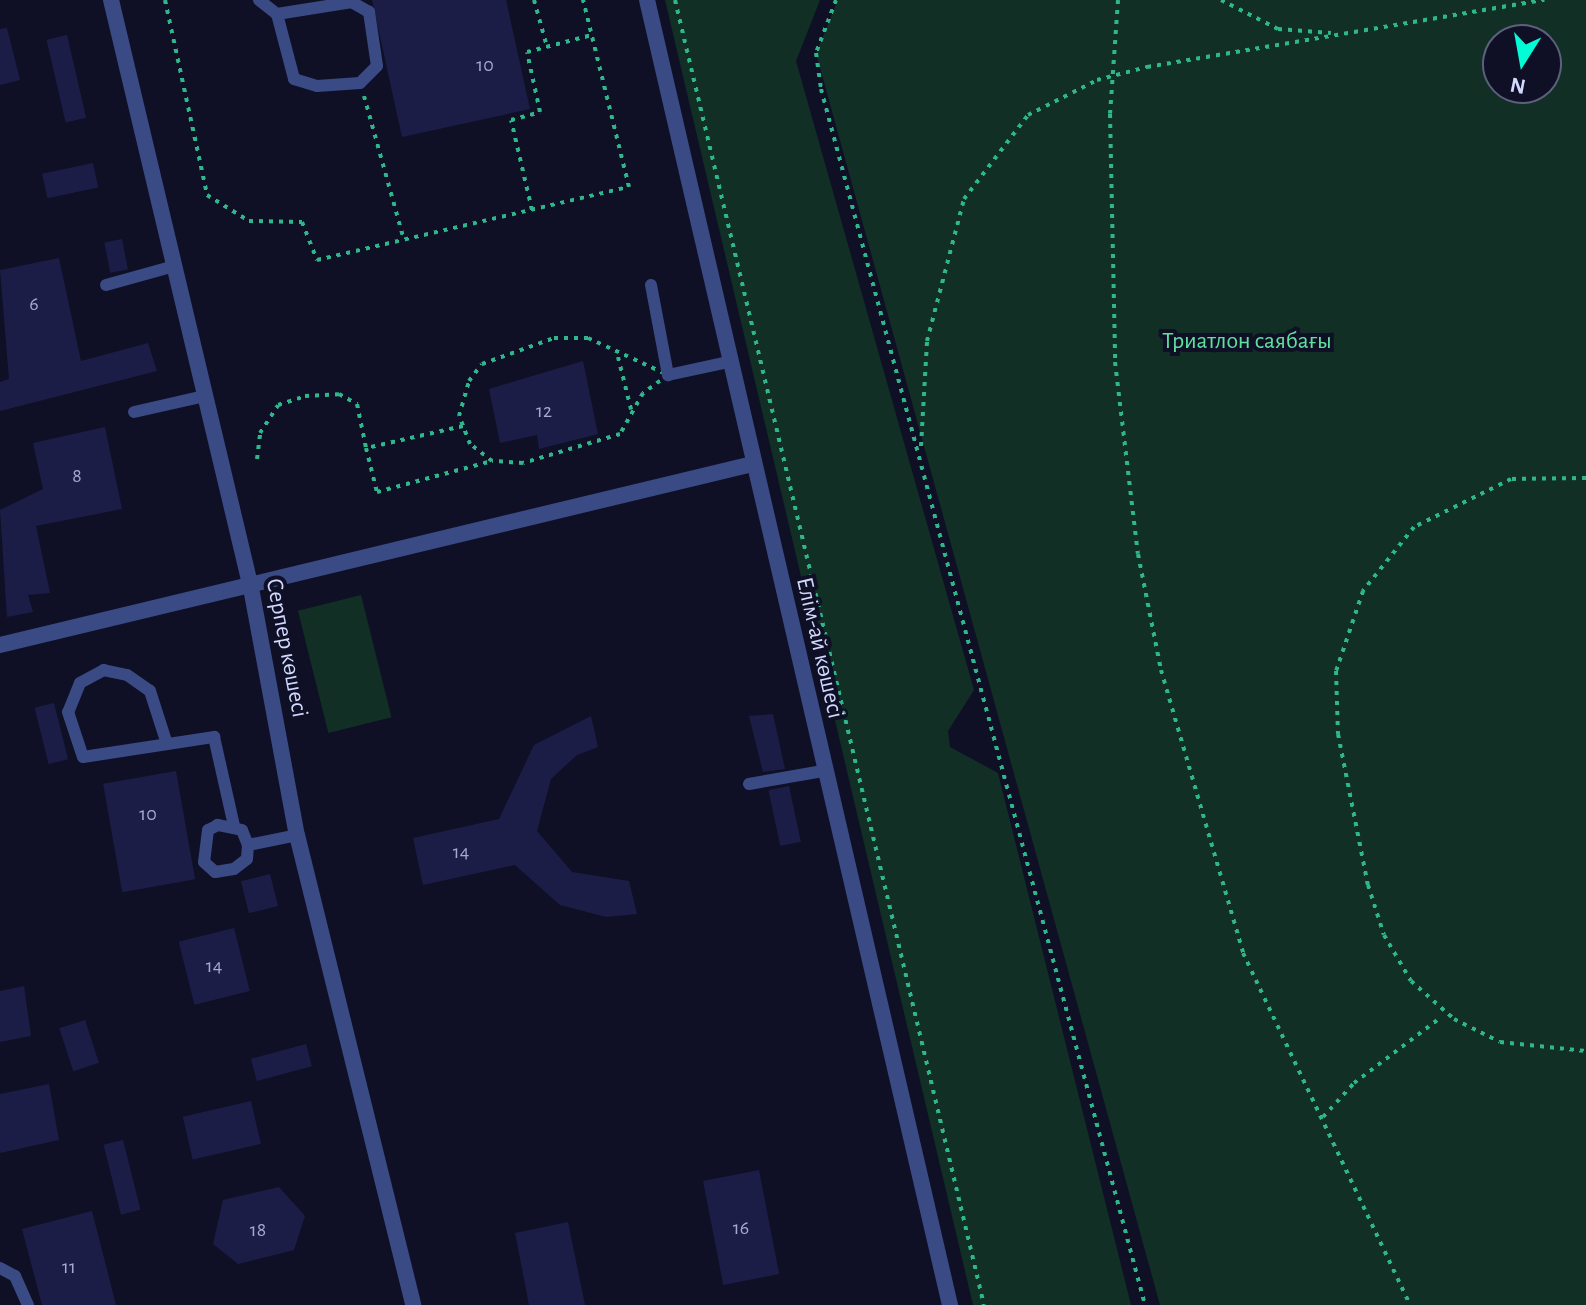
<!DOCTYPE html>
<html>
<head>
<meta charset="utf-8">
<style>
  body { margin:0 }
  #map { position:relative; width:1586px; height:1305px; overflow:hidden; background:#0f1025; font-family:"Alegreya Sans",sans-serif }
  div>[style] { position:absolute }
  .green>* { inset:0; background:#122f26; transform-origin:0 0 }
  .building>* { inset:0; background:#1b1d46; transform-origin:0 0 }
  .path>* { height:4px; margin-top:-2px; transform-origin:0; background:repeating-linear-gradient(90deg,#2fb78c 0 4px,transparent 0 10px) }
  .lane>* { height:12px; margin:-6px; padding:0 6px; transform-origin:6px; border-radius:6px; background:#3a4a84 }
  .street>* { height:16px; margin:-8px; padding:0 8px; transform-origin:8px; border-radius:8px; background:#3a4a84 }
  .path-bridge>* { height:4px; margin-top:-2px; transform-origin:0; background:repeating-linear-gradient(90deg,#2fb78c 0 4px,transparent 0 10px) }
  span { translate:-50% -50%; white-space:nowrap; text-align:center; line-height:1.15; -webkit-text-stroke:8px #0f1025; paint-order:stroke }
  .number-label { font-size:20px; color:#a4aad1 }
  .number-label span { -webkit-text-stroke-width:0 }
  .park-label { font-size:24px; color:#5ee09e }
  .street-label { font-size:24px; color:#d2d9ff }
  .north { position:absolute; left:1482px; top:24px; width:80px; height:80px; box-sizing:border-box; background:#0f1025; border:2px solid #5d607c; border-radius:50%; rotate:191deg; font-size:22px; font-weight:700; line-height:32px; text-align:center; color:#d2d9ff }
  .north::after { content:''; display:block; margin:auto; width:28px; height:36px; background:#00fdd6; clip-path:polygon(50% 0,100% 100%,50% 72%,0 100%) }
</style>
</head>
<body>
<div id="map">
  <div class="green">
    <div style="clip-path:polygon(665px 0,820px 0,796px 61px,974px 690px,948px 731px,950px 747px,998px 773px,1131px 1305px,973px 1305px)"></div>
    <div style="clip-path:polygon(evenodd,838px 0,1586px 0,1586px 1305px,1160px 1305px,816px 53px,838px 0,1498px 40px,1546px 40px,1546px 88px,1498px 88px,1498px 40px)"></div>
    <div style="left:361px;top:595px;width:126px;height:65px;rotate:76deg"></div>
  </div>
  <div class="building">
    <div style="clip-path:polygon(372px 0,506px 0,530px 109px,402px 137px)"></div>
    <div style="clip-path:polygon(7px 28px,20px 80px,0 85px,0 29px)"></div>
    <div style="left:67px;top:35px;width:85px;height:21px;rotate:77deg"></div>
    <div style="left:93px;top:163px;width:25px;height:52px;rotate:78deg"></div>
    <div style="left:122px;top:239px;width:31px;height:18px;rotate:79deg"></div>
    <div style="clip-path:polygon(59px 258px,81px 361px,148px 343px,157px 371px,0 411px,0 382px,9px 379px,0 270px)"></div>
    <div style="clip-path:polygon(583px 361px,598px 434px,539px 449px,537px 435px,500px 443px,489px 389px)"></div>
    <div style="clip-path:polygon(105px 427px,122px 509px,36px 526px,50px 593px,28px 595px,33px 612px,7px 617px,0 510px,43px 489px,33px 443px)"></div>
    <div style="left:54px;top:703px;width:58px;height:20px;rotate:76deg"></div>
    <div style="clip-path:polygon(773px 714px,785px 769px,763px 772px,749px 716px)"></div>
    <div style="clip-path:polygon(591px 716px,598px 747px,577px 755px,551px 779px,537px 831px,572px 872px,629px 881px,637px 914px,606px 917px,560px 905px,515px 865px,423px 885px,413px 838px,499px 819px,534px 745px)"></div>
    <div style="left:176px;top:771px;width:110px;height:74px;rotate:80deg"></div>
    <div style="left:789px;top:786px;width:57px;height:21px;rotate:78deg"></div>
    <div style="left:270px;top:874px;width:33px;height:30px;rotate:76deg"></div>
    <div style="left:234px;top:928px;width:65px;height:57px;rotate:76deg"></div>
    <div style="clip-path:polygon(24px 986px,31px 1036px,0 1042px,0 991px)"></div>
    <div style="left:85px;top:1020px;width:45px;height:27px;rotate:72deg"></div>
    <div style="left:306px;top:1044px;width:23px;height:57px;rotate:75deg"></div>
    <div style="clip-path:polygon(49px 1084px,59px 1140px,0 1153px,0 1094px)"></div>
    <div style="left:251px;top:1101px;width:44px;height:70px;rotate:77deg"></div>
    <div style="left:123px;top:1140px;width:72px;height:20px;rotate:76deg"></div>
    <div style="left:759px;top:1170px;width:106px;height:57px;rotate:79deg"></div>
    <div style="clip-path:polygon(279px 1187px,305px 1216px,294px 1250px,238px 1264px,213px 1244px,223px 1200px)"></div>
    <div style="clip-path:polygon(92px 1211px,116px 1305px,42px 1305px,22px 1229px)"></div>
    <div style="clip-path:polygon(568px 1222px,585px 1305px,529px 1305px,515px 1233px)"></div>
  </div>
  <div class="path">
    <div style="left:165px;top:0;width:199px;rotate:77.8deg"></div>
    <div style="left:207px;top:195px;width:49px;rotate:31.8deg"></div>
    <div style="left:249px;top:221px;width:53px;rotate:1.1deg"></div>
    <div style="left:302px;top:222px;width:41px;rotate:68.5deg"></div>
    <div style="left:317px;top:260px;width:320px;rotate:-13.2deg"></div>
    <div style="left:629px;top:187px;width:193px;rotate:-103.8deg"></div>
    <div style="left:534px;top:0;width:49px;rotate:74.5deg"></div>
    <div style="left:675px;top:0;width:1341px;rotate:76.68deg"></div>
    <div style="left:836px;top:0;width:57px;rotate:110.7deg"></div>
    <div style="left:816px;top:53px;width:36px;rotate:82deg"></div>
    <div style="left:821px;top:89px;width:1258px;rotate:75.08deg"></div>
    <div style="left:1118px;top:0;width:114px;rotate:94deg"></div>
    <div style="left:1110px;top:114px;width:248px;rotate:88.8deg"></div>
    <div style="left:1115px;top:362px;width:193px;rotate:83.2deg"></div>
    <div style="left:1138px;top:554px;width:118px;rotate:78.8deg"></div>
    <div style="left:1161px;top:670px;width:295px;rotate:73.8deg"></div>
    <div style="left:1243px;top:953px;width:390px;rotate:64.6deg"></div>
    <div style="left:1221px;top:0;width:64px;rotate:27deg"></div>
    <div style="left:1278px;top:29px;width:53px;rotate:4.3deg"></div>
    <div style="left:1147px;top:67px;width:403px;rotate:-9.6deg"></div>
    <div style="left:364px;top:96px;width:149px;rotate:74.5deg"></div>
    <div style="left:532px;top:210px;width:92px;rotate:-103.1deg"></div>
    <div style="left:511px;top:120px;width:30px;rotate:-15deg"></div>
    <div style="left:540px;top:112px;width:61px;rotate:-102.2deg"></div>
    <div style="left:527px;top:52px;width:67px;rotate:-14.7deg"></div>
    <div style="left:554px;top:338px;width:34px"></div>
    <div style="left:588px;top:338px;width:88px;rotate:24.8deg"></div>
    <div style="left:668px;top:375px;width:31px;rotate:144deg"></div>
    <div style="left:643px;top:393px;width:47px;rotate:119.3deg"></div>
    <div style="left:620px;top:434px;width:101px;rotate:163.4deg"></div>
    <div style="left:523px;top:463px;width:31px;rotate:-176deg"></div>
    <div style="left:492px;top:461px;width:28px;rotate:-142deg"></div>
    <div style="left:470px;top:444px;width:30px;rotate:-111deg"></div>
    <div style="left:459px;top:416px;width:36px;rotate:-74deg"></div>
    <div style="left:469px;top:381px;width:21px;rotate:-53deg"></div>
    <div style="left:482px;top:364px;width:77px;rotate:-19.9deg"></div>
    <div style="left:618px;top:357px;width:54px;rotate:76deg"></div>
    <div style="left:463px;top:426px;width:99px;rotate:167.2deg"></div>
    <div style="left:366px;top:448px;width:45px;rotate:76deg"></div>
    <div style="left:377px;top:492px;width:119px;rotate:-15.1deg"></div>
    <div style="left:921px;top:446px;width:105px;rotate:-86.7deg"></div>
    <div style="left:927px;top:341px;width:147px;rotate:-75.4deg"></div>
    <div style="left:964px;top:199px;width:106px;rotate:-52.7deg"></div>
    <div style="left:1028px;top:115px;width:77px;rotate:-26.9deg"></div>
    <div style="left:257px;top:459px;width:26px;rotate:-83deg"></div>
    <div style="left:260px;top:433px;width:33px;rotate:-57deg"></div>
    <div style="left:278px;top:405px;width:28px;rotate:-18deg"></div>
    <div style="left:305px;top:396px;width:34px;rotate:-3deg"></div>
    <div style="left:339px;top:394px;width:21px;rotate:29deg"></div>
    <div style="left:357px;top:404px;width:45px;rotate:78.4deg"></div>
    <div style="left:1586px;top:478px;width:75px;rotate:179.2deg"></div>
    <div style="left:1511px;top:479px;width:108px;rotate:153.7deg"></div>
    <div style="left:1414px;top:527px;width:82px;rotate:128.6deg"></div>
    <div style="left:1363px;top:591px;width:84px;rotate:108.6deg"></div>
    <div style="left:1336px;top:671px;width:63px;rotate:88.2deg"></div>
    <div style="left:1338px;top:734px;width:154px;rotate:78.8deg"></div>
    <div style="left:1368px;top:885px;width:52px;rotate:72.3deg"></div>
    <div style="left:1384px;top:935px;width:53px;rotate:59.6deg"></div>
    <div style="left:1411px;top:981px;width:57px;rotate:41.5deg"></div>
    <div style="left:1454px;top:1019px;width:51px;rotate:26.6deg"></div>
    <div style="left:1500px;top:1042px;width:86px;rotate:6deg"></div>
    <div style="left:1323px;top:1117px;width:46px;rotate:-47.6deg"></div>
    <div style="left:1354px;top:1083px;width:108px;rotate:-37.1deg"></div>
  </div>
  <div class="lane">
    <div style="left:259px;top:0;width:23px;rotate:38deg"></div>
    <div style="left:277px;top:14px;width:67px;rotate:75.3deg"></div>
    <div style="left:294px;top:79px;width:24px;rotate:17deg"></div>
    <div style="left:317px;top:86px;width:43px;rotate:-4deg"></div>
    <div style="left:360px;top:83px;width:24px;rotate:-45deg"></div>
    <div style="left:377px;top:66px;width:55px;rotate:-98.4deg"></div>
    <div style="left:369px;top:12px;width:20px;rotate:-150deg"></div>
    <div style="left:352px;top:2px;width:76px;rotate:170.9deg"></div>
    <div style="left:106px;top:285px;width:71px;rotate:-15.6deg"></div>
    <div style="left:651px;top:285px;width:92px;rotate:79.3deg"></div>
    <div style="left:668px;top:375px;width:61px;rotate:-12.2deg"></div>
    <div style="left:134px;top:412px;width:73px;rotate:-12.7deg"></div>
    <div style="left:167px;top:744px;width:56px;rotate:-107.8deg"></div>
    <div style="left:150px;top:691px;width:28px;rotate:-145deg"></div>
    <div style="left:127px;top:675px;width:24px;rotate:-168deg"></div>
    <div style="left:104px;top:670px;width:27px;rotate:152deg"></div>
    <div style="left:80px;top:683px;width:31px;rotate:112deg"></div>
    <div style="left:68px;top:712px;width:47px;rotate:71.6deg"></div>
    <div style="left:83px;top:757px;width:133px;rotate:-8.7deg"></div>
    <div style="left:214px;top:737px;width:91px;rotate:77.3deg"></div>
    <div style="left:749px;top:784px;width:75px;rotate:-10deg"></div>
    <div style="left:248px;top:845px;width:16px;rotate:-112deg"></div>
    <div style="left:242px;top:830px;width:25px;rotate:-168deg"></div>
    <div style="left:218px;top:825px;width:11px;rotate:153deg"></div>
    <div style="left:208px;top:830px;width:32px;rotate:97deg"></div>
    <div style="left:204px;top:862px;width:15px;rotate:42deg"></div>
    <div style="left:215px;top:872px;width:19px;rotate:-9deg"></div>
    <div style="left:234px;top:869px;width:16px;rotate:-38deg"></div>
    <div style="left:247px;top:859px;width:14px;rotate:-86deg"></div>
    <div style="left:248px;top:845px;width:50px;rotate:-11.5deg"></div>
    <div style="left:0;top:1268px;width:17px;rotate:28deg"></div>
    <div style="left:15px;top:1276px;width:32px;rotate:66deg"></div>
  </div>
  <div class="street">
    <div style="left:111px;top:0;width:604px;rotate:76.61deg"></div>
    <div style="left:251px;top:588px;width:251px;rotate:79.5deg"></div>
    <div style="left:297px;top:835px;width:484px;rotate:76.1deg"></div>
    <div style="left:647px;top:0;width:1340px;rotate:76.93deg"></div>
    <div style="left:0;top:645px;width:773px;rotate:-13.53deg"></div>
  </div>
  <div class="path-bridge">
    <div style="left:1097px;top:80px;width:52px;rotate:-14.6deg"></div>
  </div>
  <div class="number-label">
    <span style="left:485px;top:65px">10</span>
    <span style="left:34px;top:304px">6</span>
    <span style="left:544px;top:411px">12</span>
    <span style="left:77px;top:476px">8</span>
    <span style="left:148px;top:814px">10</span>
    <span style="left:461px;top:852px">14</span>
    <span style="left:214px;top:966px">14</span>
    <span style="left:741px;top:1228px">16</span>
    <span style="left:258px;top:1230px">18</span>
    <span style="left:69px;top:1267px">11</span>
  </div>
  <div class="park-label">
    <span style="left:1247px;top:342px">Триатлон саябағы</span>
  </div>
  <div class="street-label">
    <span style="left:286px;top:648px;rotate:79deg">Серпер көшесі</span>
    <span style="left:819px;top:648px;rotate:77deg">Елім-ай көшесі</span>
  </div>
  <div class="north">N</div>
</div>
</body>
</html>
